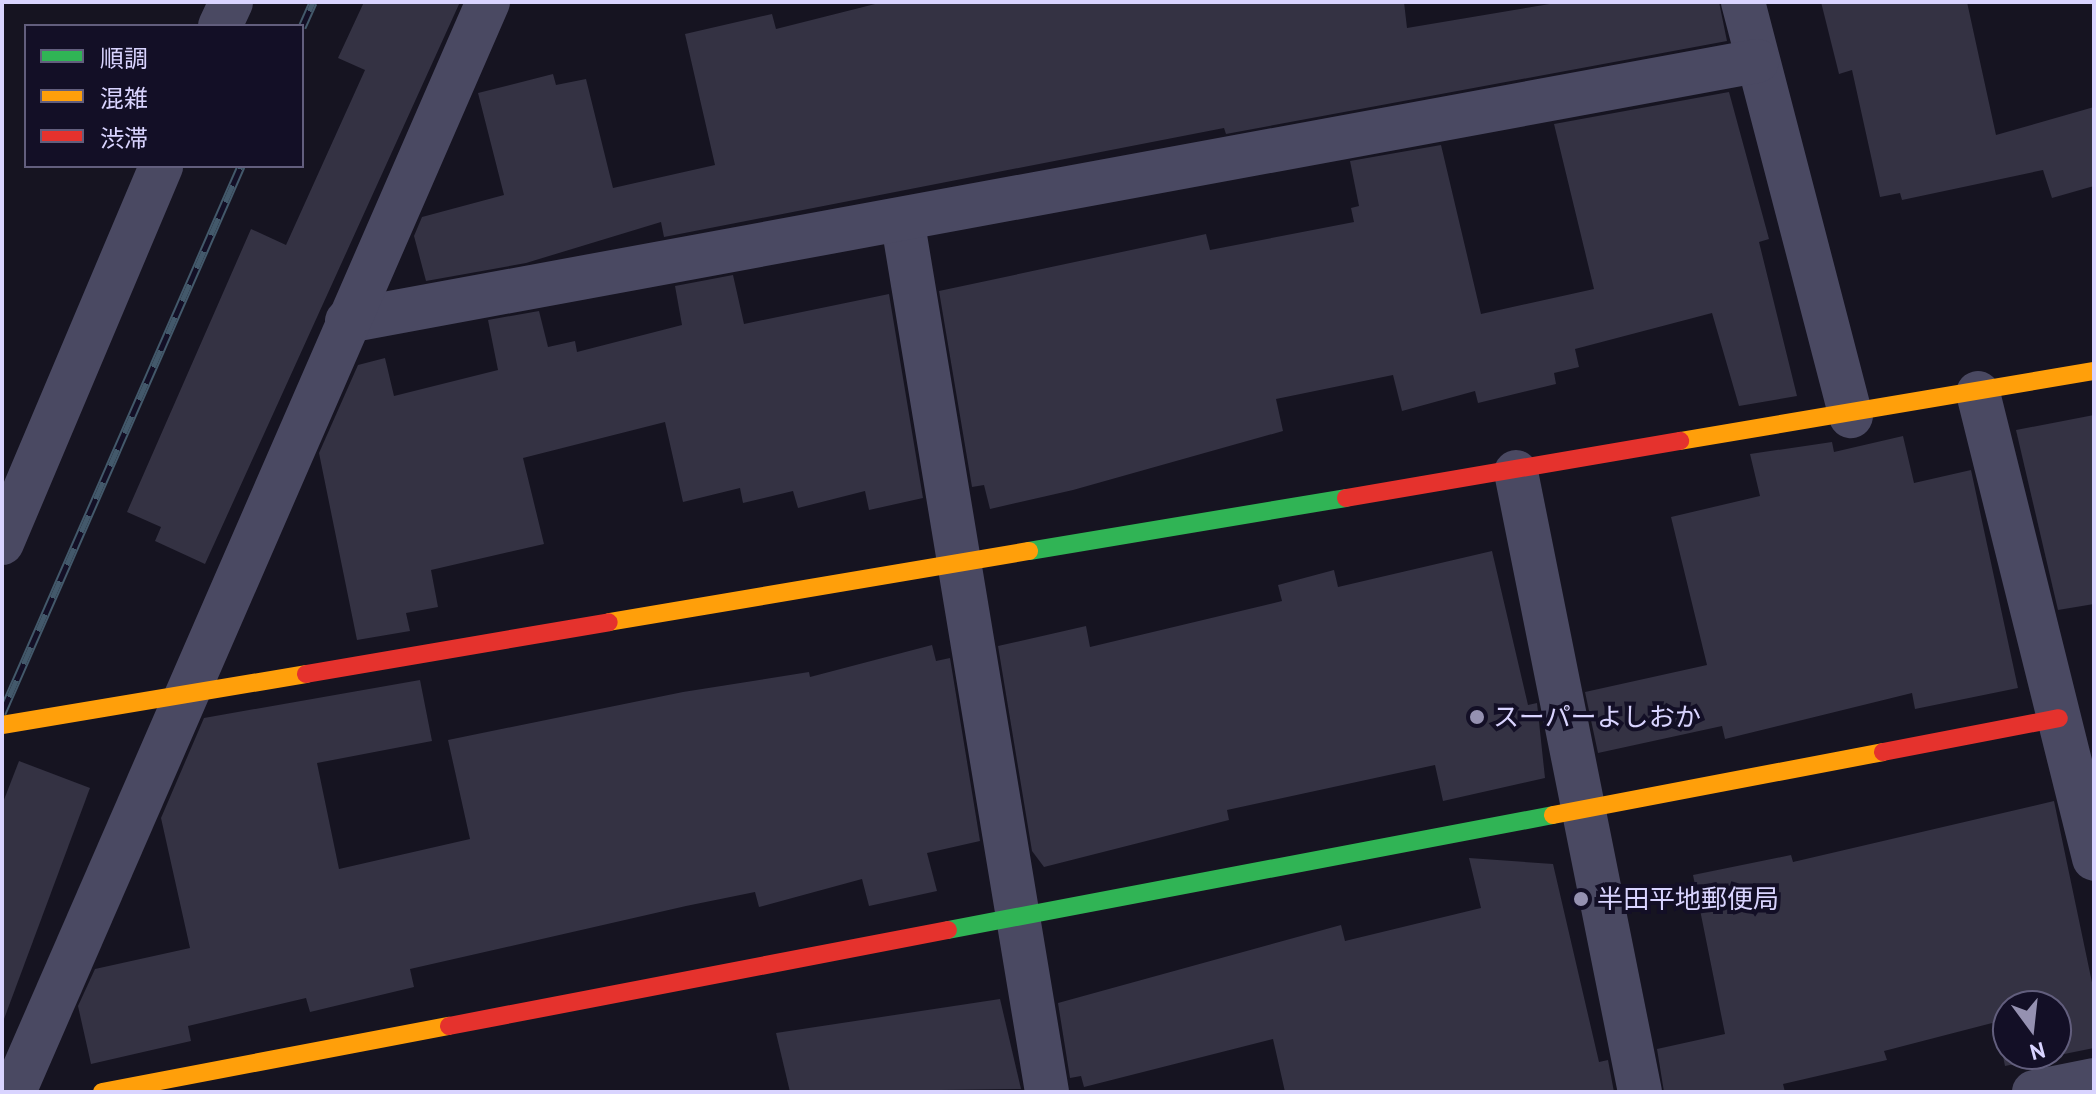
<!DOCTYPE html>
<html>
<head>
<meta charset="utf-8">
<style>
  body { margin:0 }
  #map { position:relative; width:2096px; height:1094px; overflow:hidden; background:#161421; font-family:"PT Sans","Noto Sans JP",sans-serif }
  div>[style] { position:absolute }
  .building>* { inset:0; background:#343243 }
  .street>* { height:44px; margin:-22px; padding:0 22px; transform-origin:22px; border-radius:22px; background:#4a4962 }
  .fast>* { height:18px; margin:-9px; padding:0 9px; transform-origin:9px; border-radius:9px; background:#30b455 }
  .slow>* { height:18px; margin:-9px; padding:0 9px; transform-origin:9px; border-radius:9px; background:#ff9f0a }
  .jam>* { height:18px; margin:-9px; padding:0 9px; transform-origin:9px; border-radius:9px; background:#e5322d }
  .rail>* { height:9px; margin-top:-4.5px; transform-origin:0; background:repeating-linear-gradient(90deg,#130f26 0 18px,#43596b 0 36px); box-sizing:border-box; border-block:2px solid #43596b }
  .dots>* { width:22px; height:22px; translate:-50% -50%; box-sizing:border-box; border:4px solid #130f26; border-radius:50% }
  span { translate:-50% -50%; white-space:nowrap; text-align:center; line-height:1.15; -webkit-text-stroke:8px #130f26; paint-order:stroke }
  .poi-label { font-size:26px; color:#d9d4ff }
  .left { translate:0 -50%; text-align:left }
  .frame { position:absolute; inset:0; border:4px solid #d9d4ff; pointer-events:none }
  .legend { position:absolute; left:24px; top:24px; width:280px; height:144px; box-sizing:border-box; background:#130f26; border:2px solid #625e7d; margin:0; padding:10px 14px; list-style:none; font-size:24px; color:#d9d4ff }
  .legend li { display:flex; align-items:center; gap:16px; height:40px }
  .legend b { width:40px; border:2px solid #625e7d }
  .north { position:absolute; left:1992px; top:990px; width:80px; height:80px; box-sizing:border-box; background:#130f26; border:2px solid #625e7d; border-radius:50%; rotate:165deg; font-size:22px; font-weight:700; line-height:32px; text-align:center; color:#d9d4ff }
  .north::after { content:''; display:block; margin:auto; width:28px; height:36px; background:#9591b1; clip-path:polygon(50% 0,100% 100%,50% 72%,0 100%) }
</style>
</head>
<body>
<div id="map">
  <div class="building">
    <div style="clip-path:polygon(364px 2px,460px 2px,205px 564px,155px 541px,161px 527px,127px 512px,251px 229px,286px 245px,365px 70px,338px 58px)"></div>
    <div style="clip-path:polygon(883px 2px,1404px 2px,1407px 28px,1562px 2px,1719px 2px,1727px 41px,1226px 134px,1224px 128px,664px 237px,661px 222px,526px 263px,426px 281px,414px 236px,422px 217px,504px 195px,478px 93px,553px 74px,556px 85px,586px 79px,613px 188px,715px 165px,685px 34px,772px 14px,776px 29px)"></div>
    <div style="clip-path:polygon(1821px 2px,1967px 2px,1996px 135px,2094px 107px,2094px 186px,2052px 198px,2043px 170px,1902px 200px,1900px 193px,1880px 197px,1852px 70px,1839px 74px)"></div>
    <div style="clip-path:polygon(1729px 92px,1769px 239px,1759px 242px,1797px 396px,1739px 406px,1712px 313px,1575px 349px,1579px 367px,1554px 373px,1556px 384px,1478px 403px,1475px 391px,1402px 411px,1393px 375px,1276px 399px,1283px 431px,1073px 490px,990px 509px,984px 485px,972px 487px,939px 291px,1206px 234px,1210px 250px,1354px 222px,1351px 208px,1359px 206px,1350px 161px,1441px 145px,1481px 314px,1594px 289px,1554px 124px)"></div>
    <div style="clip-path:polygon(733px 275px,744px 324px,889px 294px,923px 498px,869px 510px,865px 491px,798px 508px,793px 491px,743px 503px,740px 488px,683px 502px,665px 422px,523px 458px,544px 544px,431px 570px,438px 607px,406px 613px,410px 631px,357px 640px,319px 453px,358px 365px,385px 358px,394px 396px,498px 370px,488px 320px,539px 311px,548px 347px,575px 341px,577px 352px,682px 325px,675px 286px)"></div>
    <div style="clip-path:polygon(2094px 415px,2094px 604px,2058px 610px,2016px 430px)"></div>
    <div style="clip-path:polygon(1903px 436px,1914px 483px,1971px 470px,2018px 688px,1915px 709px,1912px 693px,1725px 739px,1722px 726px,1598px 753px,1585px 692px,1707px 665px,1671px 517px,1760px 496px,1750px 454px,1832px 442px,1834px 452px)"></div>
    <div style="clip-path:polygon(1492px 551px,1528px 705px,1537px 703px,1545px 778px,1443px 801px,1435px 765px,1227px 810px,1229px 820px,1044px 867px,1032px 851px,998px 646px,1086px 626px,1090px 647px,1282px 601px,1278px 585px,1334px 570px,1338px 587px)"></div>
    <div style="clip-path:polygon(932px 645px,936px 661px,950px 658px,980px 841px,927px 853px,937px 891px,869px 906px,862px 879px,759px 907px,755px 892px,686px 906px,410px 969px,414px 987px,310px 1012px,306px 998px,188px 1026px,191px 1041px,91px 1064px,78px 1006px,95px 969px,190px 948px,161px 818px,204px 718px,420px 680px,432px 741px,317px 763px,339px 869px,470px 839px,448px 740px,683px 692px,809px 672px,810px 677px)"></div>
    <div style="clip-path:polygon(19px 761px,90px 788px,4px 1019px,2px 805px)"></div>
    <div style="clip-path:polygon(evenodd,2054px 801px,2094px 992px,2094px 1048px,2005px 1066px,1996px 1022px,1884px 1051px,1887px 1060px,1783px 1084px,1785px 1092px,1664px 1092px,1657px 1049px,1725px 1034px,1693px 875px,1791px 855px,1793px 862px,2054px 801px,2008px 1006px,2056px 1006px,2056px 1054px,2008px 1054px,2008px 1006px)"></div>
    <div style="clip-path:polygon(1469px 858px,1553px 864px,1599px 1062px,1608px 1060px,1614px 1092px,1285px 1092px,1273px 1039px,1084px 1087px,1081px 1076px,1070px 1078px,1058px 1003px,1341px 925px,1345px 941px,1481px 908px)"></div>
    <div style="clip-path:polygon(1000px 999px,1021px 1089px,790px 1092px,776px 1033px)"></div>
  </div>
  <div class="street">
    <div style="left:1743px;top:2px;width:428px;rotate:75.4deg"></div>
    <div style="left:220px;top:26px;width:26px;rotate:-65deg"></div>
    <div style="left:903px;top:224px;width:880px;rotate:80.58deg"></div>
    <div style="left:347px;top:321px;width:1434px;rotate:-10.45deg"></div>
    <div style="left:1978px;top:393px;width:480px;rotate:76deg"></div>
    <div style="left:1516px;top:472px;width:632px;rotate:78.69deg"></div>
    <div style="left:2px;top:543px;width:409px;rotate:-67.1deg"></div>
    <div style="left:14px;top:1092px;width:1189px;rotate:-66.5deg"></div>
    <div style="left:2034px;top:1092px;width:61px;rotate:-11.3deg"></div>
  </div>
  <div class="fast">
    <div style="left:1029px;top:551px;width:321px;rotate:-9.5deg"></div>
    <div style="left:948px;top:930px;width:616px;rotate:-10.76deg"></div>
  </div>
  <div class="slow">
    <div style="left:1680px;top:441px;width:420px;rotate:-9.6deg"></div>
    <div style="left:609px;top:622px;width:426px;rotate:-9.6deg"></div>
    <div style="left:2px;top:725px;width:308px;rotate:-9.5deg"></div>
    <div style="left:1553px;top:815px;width:336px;rotate:-10.8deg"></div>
    <div style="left:102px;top:1092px;width:353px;rotate:-10.8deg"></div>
  </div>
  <div class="jam">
    <div style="left:1346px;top:498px;width:339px;rotate:-9.7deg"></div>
    <div style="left:306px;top:674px;width:307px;rotate:-9.7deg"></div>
    <div style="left:1883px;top:752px;width:179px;rotate:-10.9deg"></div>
    <div style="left:449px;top:1026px;width:508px;rotate:-10.89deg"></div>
  </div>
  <div class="rail">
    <div style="left:302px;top:27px;width:27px;rotate:-66deg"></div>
    <div style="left:2px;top:713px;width:597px;rotate:-66.4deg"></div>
  </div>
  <div class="dots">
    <div style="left:1477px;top:717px;background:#9591b1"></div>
    <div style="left:1581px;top:899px;background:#9591b1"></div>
  </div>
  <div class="poi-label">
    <span class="left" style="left:1493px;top:717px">スーパーよしおか</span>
    <span class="left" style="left:1597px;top:899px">半田平地郵便局</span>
  </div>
  <div class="frame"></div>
  <ul class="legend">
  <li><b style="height:10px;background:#30b455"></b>順調</li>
  <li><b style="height:10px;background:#ff9f0a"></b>混雑</li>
  <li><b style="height:10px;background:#e5322d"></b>渋滞</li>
  </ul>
  <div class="north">N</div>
</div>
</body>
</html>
